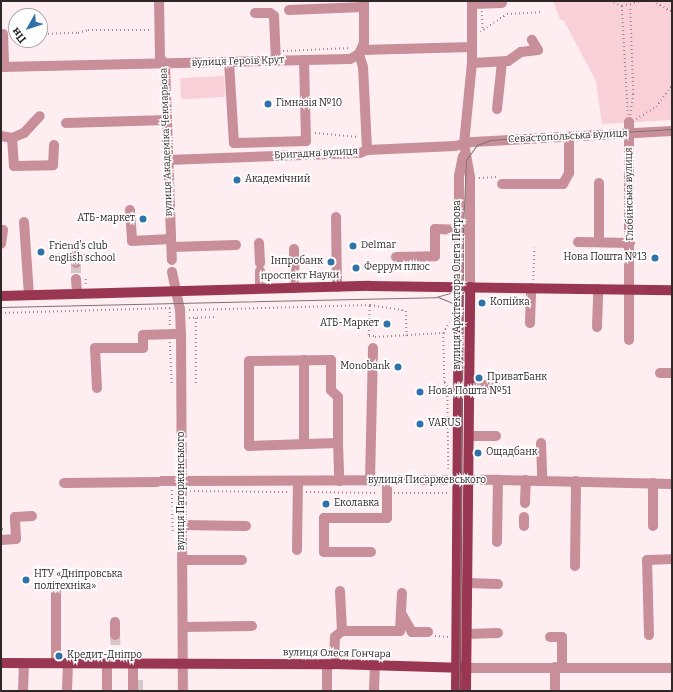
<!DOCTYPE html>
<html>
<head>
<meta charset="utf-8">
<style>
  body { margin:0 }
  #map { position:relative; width:673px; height:692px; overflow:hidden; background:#feeef1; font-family:Bitter,serif }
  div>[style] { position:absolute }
  .green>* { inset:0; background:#f9d0d7; transform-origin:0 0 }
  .minor-tunnel>* { height:10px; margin-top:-5px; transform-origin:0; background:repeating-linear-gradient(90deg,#d5c6c9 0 10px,transparent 0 15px) }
  .path>* { height:1.5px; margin-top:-0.75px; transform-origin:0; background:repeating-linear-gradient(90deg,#988b8e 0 1px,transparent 0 4px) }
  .minor>* { height:10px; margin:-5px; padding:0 5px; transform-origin:5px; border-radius:5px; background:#c88f9a }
  .major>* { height:10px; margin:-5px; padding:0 5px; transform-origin:5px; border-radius:5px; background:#993753 }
  .tram>* { height:1px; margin:-0.5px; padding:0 0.5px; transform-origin:0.5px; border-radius:0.5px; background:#7e7275 }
  .dots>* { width:11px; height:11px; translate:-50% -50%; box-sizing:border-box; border:2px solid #fff; border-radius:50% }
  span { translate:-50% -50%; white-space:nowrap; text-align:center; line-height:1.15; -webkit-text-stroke:3px #fff; paint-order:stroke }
  .street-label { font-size:10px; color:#2f2628 }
  .poi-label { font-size:10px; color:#2f2628 }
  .left { translate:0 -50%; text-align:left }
  .right { translate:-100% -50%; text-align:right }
  .frame { position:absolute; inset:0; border:2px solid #2f2628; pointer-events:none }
  .north { position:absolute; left:8px; top:8px; width:40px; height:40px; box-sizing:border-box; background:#fff; border:1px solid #aca8a9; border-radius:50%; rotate:231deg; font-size:11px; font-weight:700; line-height:16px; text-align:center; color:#2f2628 }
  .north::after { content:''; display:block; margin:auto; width:14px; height:18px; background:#2e72a8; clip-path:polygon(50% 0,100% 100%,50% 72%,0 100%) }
</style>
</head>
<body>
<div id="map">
  <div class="green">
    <div style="clip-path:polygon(553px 1px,672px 1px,672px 120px,602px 124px,596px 81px,564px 21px,560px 19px)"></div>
    <div style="left:224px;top:76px;width:21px;height:44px;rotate:87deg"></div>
  </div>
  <div class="minor-tunnel">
    <div style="left:76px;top:263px;width:16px;rotate:90deg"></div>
    <div style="left:115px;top:635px;width:21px;rotate:87deg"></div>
    <div style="left:138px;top:690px;width:13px;rotate:-90deg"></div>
  </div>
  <div class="path">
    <div style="left:610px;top:1px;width:13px;rotate:23deg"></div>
    <div style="left:622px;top:6px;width:20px;rotate:-15deg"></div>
    <div style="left:653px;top:1px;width:22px;rotate:30deg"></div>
    <div style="left:622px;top:6px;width:109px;rotate:86.8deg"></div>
    <div style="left:482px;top:11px;width:20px;rotate:87deg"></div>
    <div style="left:480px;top:32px;width:32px;rotate:-34deg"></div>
    <div style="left:507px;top:14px;width:36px;rotate:-3deg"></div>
    <div style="left:11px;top:34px;width:5px"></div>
    <div style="left:40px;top:34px;width:38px;rotate:-2deg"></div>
    <div style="left:78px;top:33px;width:10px;rotate:-17deg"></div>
    <div style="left:88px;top:30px;width:63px"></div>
    <div style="left:283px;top:51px;width:68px;rotate:-2.5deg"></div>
    <div style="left:630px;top:115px;width:21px;rotate:-82deg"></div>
    <div style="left:633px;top:94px;width:88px;rotate:-92deg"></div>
    <div style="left:636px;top:119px;width:23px;rotate:-31deg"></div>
    <div style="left:656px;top:107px;width:27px;rotate:-54deg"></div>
    <div style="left:315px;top:133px;width:44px;rotate:5.2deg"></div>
    <div style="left:479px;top:178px;width:18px;rotate:-3deg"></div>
    <div style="left:85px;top:254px;width:7px;rotate:90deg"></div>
    <div style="left:86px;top:279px;width:6px;rotate:90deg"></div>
    <div style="left:533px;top:280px;width:32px;rotate:-88deg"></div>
    <div style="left:370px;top:306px;width:30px;rotate:92deg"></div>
    <div style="left:369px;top:336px;width:6px"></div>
    <div style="left:170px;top:308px;width:18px;rotate:90deg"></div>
    <div style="left:189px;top:310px;width:181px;rotate:-1.6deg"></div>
    <div style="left:370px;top:305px;width:36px;rotate:9deg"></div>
    <div style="left:406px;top:311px;width:26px;rotate:88deg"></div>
    <div style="left:1px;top:313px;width:170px;rotate:-1.7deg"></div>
    <div style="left:189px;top:318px;width:27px;rotate:-2deg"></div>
    <div style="left:196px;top:318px;width:66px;rotate:90deg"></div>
    <div style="left:375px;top:337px;width:68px;rotate:-3.4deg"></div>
    <div style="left:170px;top:342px;width:42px;rotate:87.3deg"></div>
    <div style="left:441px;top:395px;width:10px;rotate:-61deg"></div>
    <div style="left:448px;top:469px;width:82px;rotate:-90.7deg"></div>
    <div style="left:447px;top:387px;width:6px;rotate:-121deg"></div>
    <div style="left:444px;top:382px;width:49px;rotate:-91.2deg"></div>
    <div style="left:443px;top:333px;width:12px;rotate:-59deg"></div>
    <div style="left:172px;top:490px;width:44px;rotate:88.7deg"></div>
    <div style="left:190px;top:491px;width:100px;rotate:0.6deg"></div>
    <div style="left:306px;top:492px;width:72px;rotate:0.8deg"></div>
    <div style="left:394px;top:493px;width:54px"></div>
    <div style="left:1px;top:525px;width:7px;rotate:74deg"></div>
    <div style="left:435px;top:636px;width:14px;rotate:4deg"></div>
  </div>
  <div class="minor">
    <div style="left:159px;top:1px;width:57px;rotate:89deg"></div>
    <div style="left:160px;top:58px;width:8px;rotate:50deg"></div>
    <div style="left:165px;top:64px;width:196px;rotate:88deg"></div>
    <div style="left:472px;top:4px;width:30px;rotate:-2deg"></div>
    <div style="left:289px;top:10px;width:75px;rotate:-2.3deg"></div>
    <div style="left:255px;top:13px;width:15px"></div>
    <div style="left:270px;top:13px;width:5px;rotate:37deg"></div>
    <div style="left:274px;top:16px;width:45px;rotate:87.5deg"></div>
    <div style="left:3px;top:34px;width:33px;rotate:88deg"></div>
    <div style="left:362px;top:50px;width:110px;rotate:-1.6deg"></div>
    <div style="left:359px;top:54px;width:14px;rotate:73deg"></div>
    <div style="left:363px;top:67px;width:83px;rotate:87.2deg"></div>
    <div style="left:229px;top:62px;width:81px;rotate:86.5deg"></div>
    <div style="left:234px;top:143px;width:72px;rotate:-1.6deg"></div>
    <div style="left:306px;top:141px;width:81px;rotate:-91.4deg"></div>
    <div style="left:472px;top:63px;width:36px;rotate:-3deg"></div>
    <div style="left:508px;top:61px;width:16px;rotate:-35deg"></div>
    <div style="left:521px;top:52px;width:17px;rotate:-7deg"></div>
    <div style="left:538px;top:50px;width:12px;rotate:-121deg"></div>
    <div style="left:1px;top:67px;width:349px;rotate:-1.3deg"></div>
    <div style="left:350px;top:59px;width:10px;rotate:-29deg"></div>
    <div style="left:359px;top:54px;width:12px;rotate:-66deg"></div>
    <div style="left:364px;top:43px;width:42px;rotate:-90deg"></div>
    <div style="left:497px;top:109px;width:47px;rotate:-83.9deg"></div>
    <div style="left:66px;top:123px;width:101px;rotate:-1.7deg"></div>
    <div style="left:1px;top:136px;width:11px;rotate:10deg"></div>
    <div style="left:12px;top:138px;width:13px;rotate:-23deg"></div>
    <div style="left:24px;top:133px;width:23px;rotate:-47deg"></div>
    <div style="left:12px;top:138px;width:28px;rotate:86deg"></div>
    <div style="left:14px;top:166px;width:39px;rotate:-1deg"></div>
    <div style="left:53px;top:165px;width:20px;rotate:-87deg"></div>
    <div style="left:168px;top:160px;width:192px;rotate:-2.1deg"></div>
    <div style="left:360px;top:153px;width:8px;rotate:-23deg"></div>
    <div style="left:367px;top:150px;width:88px;rotate:-2.6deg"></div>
    <div style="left:455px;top:146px;width:18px;rotate:-13deg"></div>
    <div style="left:473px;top:142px;width:199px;rotate:-3.2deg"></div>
    <div style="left:502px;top:184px;width:61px"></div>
    <div style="left:563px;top:184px;width:13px;rotate:-61deg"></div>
    <div style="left:569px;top:173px;width:36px;rotate:-90deg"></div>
    <div style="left:130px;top:210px;width:31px;rotate:86deg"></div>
    <div style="left:132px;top:241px;width:39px;rotate:-3deg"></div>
    <div style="left:336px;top:217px;width:70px;rotate:89.2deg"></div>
    <div style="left:24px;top:222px;width:73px;rotate:86.1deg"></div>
    <div style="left:1px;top:230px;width:2px"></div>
    <div style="left:3px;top:230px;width:14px;rotate:98deg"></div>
    <div style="left:578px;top:242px;width:52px;rotate:1.1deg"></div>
    <div style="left:599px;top:242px;width:59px;rotate:-90deg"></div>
    <div style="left:259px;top:243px;width:20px;rotate:87deg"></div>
    <div style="left:172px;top:247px;width:64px;rotate:-1.8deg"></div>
    <div style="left:294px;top:249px;width:39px;rotate:89deg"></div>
    <div style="left:75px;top:254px;width:9px;rotate:84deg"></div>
    <div style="left:396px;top:257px;width:39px;rotate:-1deg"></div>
    <div style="left:435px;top:256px;width:27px;rotate:-90deg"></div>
    <div style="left:435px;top:229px;width:30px;rotate:2deg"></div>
    <div style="left:260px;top:271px;width:17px;rotate:90deg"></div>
    <div style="left:172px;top:272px;width:38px;rotate:78deg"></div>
    <div style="left:180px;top:309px;width:25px;rotate:88deg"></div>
    <div style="left:181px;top:334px;width:357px;rotate:89.7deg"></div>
    <div style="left:76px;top:279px;width:15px;rotate:86deg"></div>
    <div style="left:459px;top:286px;width:110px;rotate:-90deg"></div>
    <div style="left:459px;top:176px;width:20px;rotate:-79deg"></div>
    <div style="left:470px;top:287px;width:110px;rotate:-90deg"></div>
    <div style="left:470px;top:177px;width:34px;rotate:-100deg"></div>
    <div style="left:464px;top:144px;width:81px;rotate:-84.4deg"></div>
    <div style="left:472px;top:63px;width:62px;rotate:-90deg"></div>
    <div style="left:530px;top:323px;width:35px;rotate:-88deg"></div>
    <div style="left:597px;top:327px;width:38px;rotate:-88deg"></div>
    <div style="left:629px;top:340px;width:218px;rotate:-90deg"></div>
    <div style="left:660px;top:373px;width:12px"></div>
    <div style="left:469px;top:385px;width:24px"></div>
    <div style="left:97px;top:388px;width:40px;rotate:-92.9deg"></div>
    <div style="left:95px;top:348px;width:48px"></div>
    <div style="left:143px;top:348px;width:13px;rotate:-90deg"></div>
    <div style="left:143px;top:335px;width:38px;rotate:-2deg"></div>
    <div style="left:469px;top:436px;width:27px"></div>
    <div style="left:338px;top:443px;width:46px;rotate:-90deg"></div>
    <div style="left:338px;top:397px;width:10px;rotate:-135deg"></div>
    <div style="left:331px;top:390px;width:30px;rotate:-90deg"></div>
    <div style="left:331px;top:360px;width:82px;rotate:179.3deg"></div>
    <div style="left:249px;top:361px;width:85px;rotate:90deg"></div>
    <div style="left:249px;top:446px;width:89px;rotate:-1.9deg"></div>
    <div style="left:338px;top:443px;width:38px;rotate:88deg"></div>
    <div style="left:541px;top:443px;width:37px;rotate:88deg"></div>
    <div style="left:304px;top:444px;width:84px;rotate:-90deg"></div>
    <div style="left:162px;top:481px;width:336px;rotate:-0.2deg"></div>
    <div style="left:498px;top:480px;width:174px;rotate:1.3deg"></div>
    <div style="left:370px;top:481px;width:133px;rotate:-88.7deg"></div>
    <div style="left:64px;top:483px;width:93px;rotate:-0.6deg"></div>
    <div style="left:653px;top:483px;width:43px;rotate:90deg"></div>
    <div style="left:525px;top:503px;width:23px;rotate:-88deg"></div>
    <div style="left:182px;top:525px;width:64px;rotate:0.9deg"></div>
    <div style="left:524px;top:526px;width:9px;rotate:-90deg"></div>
    <div style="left:1px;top:540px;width:15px;rotate:-4deg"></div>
    <div style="left:16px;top:539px;width:22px;rotate:-93deg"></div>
    <div style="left:15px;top:517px;width:17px;rotate:-3deg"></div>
    <div style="left:497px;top:542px;width:62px;rotate:-89.1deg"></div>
    <div style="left:297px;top:550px;width:69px;rotate:-89.2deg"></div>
    <div style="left:371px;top:552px;width:47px;rotate:180deg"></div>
    <div style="left:324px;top:552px;width:34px;rotate:-90deg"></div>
    <div style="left:324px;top:518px;width:63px"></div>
    <div style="left:387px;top:518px;width:37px;rotate:-90deg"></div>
    <div style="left:182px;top:560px;width:60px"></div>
    <div style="left:575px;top:566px;width:85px;rotate:-89.3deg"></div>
    <div style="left:468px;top:583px;width:30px;rotate:2deg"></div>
    <div style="left:56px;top:586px;width:77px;rotate:90deg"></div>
    <div style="left:401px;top:613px;width:22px;rotate:60deg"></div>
    <div style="left:412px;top:632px;width:16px"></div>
    <div style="left:115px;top:622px;width:13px;rotate:90deg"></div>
    <div style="left:184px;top:627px;width:68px;rotate:-0.8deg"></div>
    <div style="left:342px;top:631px;width:58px"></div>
    <div style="left:400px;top:631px;width:38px;rotate:-87deg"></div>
    <div style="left:467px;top:634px;width:31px;rotate:-2deg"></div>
    <div style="left:649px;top:635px;width:75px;rotate:-91.5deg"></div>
    <div style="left:647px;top:560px;width:25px;rotate:-2deg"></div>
    <div style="left:550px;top:637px;width:12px"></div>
    <div style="left:562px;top:637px;width:30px;rotate:90deg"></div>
    <div style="left:133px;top:664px;width:25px;rotate:90deg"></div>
    <div style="left:327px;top:664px;width:27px;rotate:90deg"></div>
    <div style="left:334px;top:664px;width:27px;rotate:-88deg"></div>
    <div style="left:335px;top:637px;width:9px;rotate:-41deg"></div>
    <div style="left:342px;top:631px;width:40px;rotate:-92.9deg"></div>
    <div style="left:466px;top:668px;width:206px"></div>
    <div style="left:23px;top:691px;width:28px;rotate:-88deg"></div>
    <div style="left:67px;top:691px;width:27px;rotate:-88deg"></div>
    <div style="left:107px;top:691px;width:27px;rotate:-90deg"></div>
    <div style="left:374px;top:691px;width:24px;rotate:-88deg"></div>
    <div style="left:555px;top:691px;width:24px;rotate:-90deg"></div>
  </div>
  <div class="major">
    <div style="left:1px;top:296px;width:368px;rotate:-1.6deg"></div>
    <div style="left:369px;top:286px;width:303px;rotate:0.8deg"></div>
    <div style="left:1px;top:663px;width:333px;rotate:0.2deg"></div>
    <div style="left:334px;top:664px;width:132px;rotate:1.7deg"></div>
    <div style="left:456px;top:691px;width:405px;rotate:-89.6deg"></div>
    <div style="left:466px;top:691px;width:404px;rotate:-89.4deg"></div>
  </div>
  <div class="tram">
    <div style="left:438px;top:297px;width:16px;rotate:22deg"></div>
    <div style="left:453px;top:303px;width:15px;rotate:58deg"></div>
    <div style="left:1px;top:307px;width:435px;rotate:-1.3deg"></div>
    <div style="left:436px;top:297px;width:15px;rotate:-16deg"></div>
    <div style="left:450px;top:293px;width:18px;rotate:-45deg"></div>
    <div style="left:459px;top:691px;width:462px;rotate:-89.5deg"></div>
    <div style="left:463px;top:229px;width:69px;rotate:-87.5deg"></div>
    <div style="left:466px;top:160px;width:19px;rotate:-54deg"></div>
    <div style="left:477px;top:145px;width:14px;rotate:-21deg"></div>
    <div style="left:490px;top:140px;width:182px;rotate:-3.5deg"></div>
  </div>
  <div class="dots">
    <div style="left:268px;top:104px;background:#2e72a8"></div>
    <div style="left:237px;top:180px;background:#2e72a8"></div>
    <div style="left:143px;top:219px;background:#2e72a8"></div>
    <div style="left:353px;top:246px;background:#2e72a8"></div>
    <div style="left:41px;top:252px;background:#2e72a8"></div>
    <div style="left:655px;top:258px;background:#2e72a8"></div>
    <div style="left:331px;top:262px;background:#2e72a8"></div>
    <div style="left:356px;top:268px;background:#2e72a8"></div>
    <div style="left:482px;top:303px;background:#2e72a8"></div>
    <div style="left:387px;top:324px;background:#2e72a8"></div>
    <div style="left:398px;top:367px;background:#2e72a8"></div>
    <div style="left:479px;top:378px;background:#2e72a8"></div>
    <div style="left:420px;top:392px;background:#2e72a8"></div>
    <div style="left:420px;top:424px;background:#2e72a8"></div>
    <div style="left:478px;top:453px;background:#2e72a8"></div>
    <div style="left:326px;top:504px;background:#2e72a8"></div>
    <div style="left:26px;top:580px;background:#2e72a8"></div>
    <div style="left:59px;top:656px;background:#2e72a8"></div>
  </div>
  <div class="street-label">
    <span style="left:238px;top:62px;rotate:-2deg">вулиця Героїв Крут</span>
    <span style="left:568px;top:137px;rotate:-3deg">Севастопольська вулиця</span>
    <span style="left:167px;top:142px;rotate:-92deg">вулиця Академіка Чекмарьова</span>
    <span style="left:316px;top:154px;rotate:-3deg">Бригадна вулиця</span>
    <span style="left:630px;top:194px;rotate:-91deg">Глобинська вулиця</span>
    <span style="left:300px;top:276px;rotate:-1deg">проспект Науки</span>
    <span style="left:458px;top:285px;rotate:-90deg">вулиця Архітектора Олега Петрова</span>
    <span style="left:427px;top:481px">вулиця Писаржевського</span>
    <span style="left:182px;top:491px;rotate:-90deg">вулиця Паторжинського</span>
    <span style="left:337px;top:654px;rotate:1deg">вулиця Олеся Гончара</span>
  </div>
  <div class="poi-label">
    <span class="left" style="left:276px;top:104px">Гімназія №10</span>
    <span class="left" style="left:245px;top:180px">Академічний</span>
    <span class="right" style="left:135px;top:219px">АТБ-маркет</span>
    <span class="left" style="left:49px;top:252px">Friend's club<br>english school</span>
    <span class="left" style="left:361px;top:246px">Delmar</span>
    <span class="right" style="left:647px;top:258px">Нова Пошта №13</span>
    <span class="right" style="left:323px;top:262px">Інпробанк</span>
    <span class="left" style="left:364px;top:268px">Феррум плюс</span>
    <span class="left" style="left:490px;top:303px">Копійка</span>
    <span class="right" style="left:379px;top:324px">АТБ-Маркет</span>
    <span class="right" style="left:390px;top:367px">Monobank</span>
    <span class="left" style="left:487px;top:378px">ПриватБанк</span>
    <span class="left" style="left:428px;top:392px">Нова Пошта №51</span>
    <span class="left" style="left:428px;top:424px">VARUS</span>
    <span class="left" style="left:486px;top:453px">Ощадбанк</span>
    <span class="left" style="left:334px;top:504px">Еколавка</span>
    <span class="left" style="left:34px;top:580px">НТУ «Дніпровська<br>політехніка»</span>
    <span class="left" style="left:67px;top:656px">Кредит-Дніпро</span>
  </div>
  <div class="frame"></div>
  <div class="north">Пн</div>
</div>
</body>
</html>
